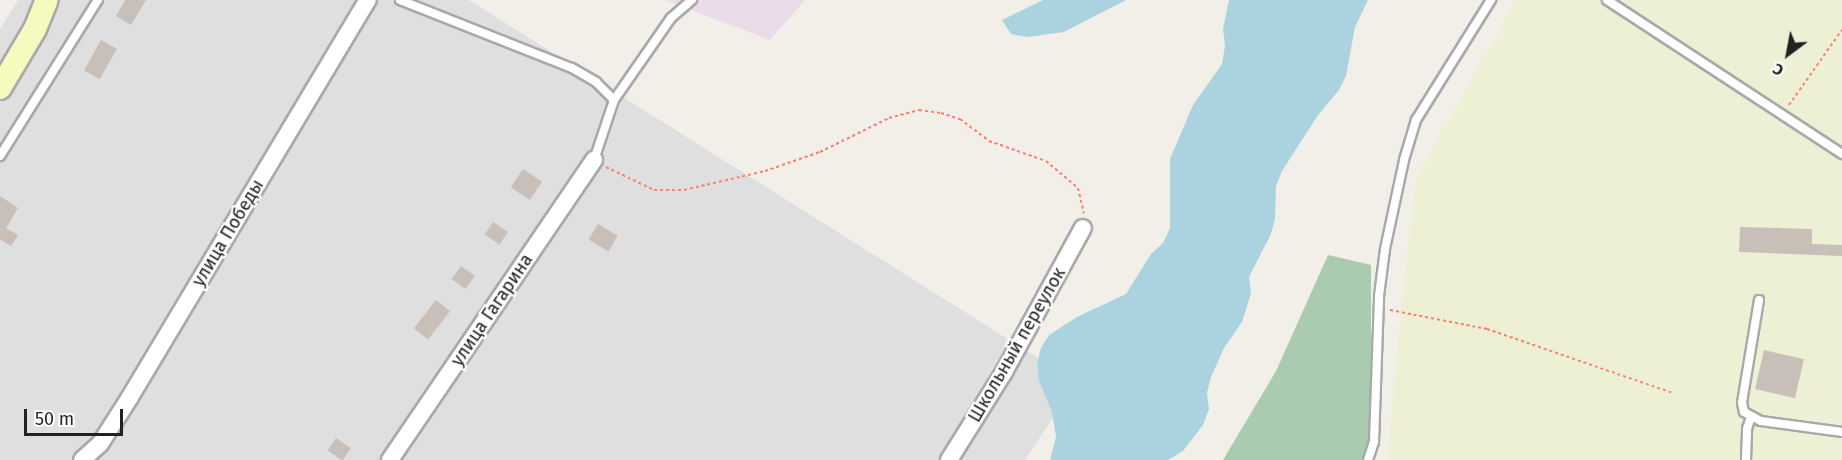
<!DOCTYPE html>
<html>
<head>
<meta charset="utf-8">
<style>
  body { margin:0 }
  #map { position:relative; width:1842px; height:460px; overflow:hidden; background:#f2efe9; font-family:"Fira Sans",sans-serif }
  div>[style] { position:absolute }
  .residential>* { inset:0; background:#e0dfdf }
  .industrial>* { inset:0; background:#ebdbe8 }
  .farmland>* { inset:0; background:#eef0d5 }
  .cemetery>* { inset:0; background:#aacbaf }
  .water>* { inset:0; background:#aad3df }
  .building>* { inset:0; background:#c7bfb8; transform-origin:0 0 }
  .path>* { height:2px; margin-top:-1px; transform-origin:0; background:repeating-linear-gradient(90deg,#fa8072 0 3px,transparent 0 6px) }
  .roads { filter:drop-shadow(2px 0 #a9a9a9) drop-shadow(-2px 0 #a9a9a9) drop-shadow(0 2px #a9a9a9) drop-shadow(0 -2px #a9a9a9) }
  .lane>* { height:8px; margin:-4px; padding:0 4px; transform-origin:4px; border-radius:4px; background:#fff }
  .street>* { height:16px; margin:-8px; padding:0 8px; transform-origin:8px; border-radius:8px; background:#fff }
  .secondary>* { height:22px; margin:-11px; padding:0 11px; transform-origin:11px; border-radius:11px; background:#f7fabf }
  span { translate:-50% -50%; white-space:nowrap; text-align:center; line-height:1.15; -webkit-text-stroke:4.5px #fff; paint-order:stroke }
  .street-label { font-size:18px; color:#222 }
  .north { position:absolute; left:1758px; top:24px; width:60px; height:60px; -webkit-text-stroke:4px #fff; paint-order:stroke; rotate:212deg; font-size:16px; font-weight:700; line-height:24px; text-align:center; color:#222 }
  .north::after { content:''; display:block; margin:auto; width:21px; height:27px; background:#222; clip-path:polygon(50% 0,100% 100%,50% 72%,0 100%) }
  .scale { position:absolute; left:24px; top:409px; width:99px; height:27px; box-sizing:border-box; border:3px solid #222; border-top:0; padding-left:8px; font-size:18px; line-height:21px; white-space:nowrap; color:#222; -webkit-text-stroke:4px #fff; paint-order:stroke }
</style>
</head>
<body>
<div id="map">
  <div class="residential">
    <div style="clip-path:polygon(18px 0,469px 0,1076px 382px,1025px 460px,0 460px,0 29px)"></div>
  </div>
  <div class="industrial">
    <div style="clip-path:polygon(665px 0,805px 0,770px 40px)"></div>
  </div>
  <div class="farmland">
    <div style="clip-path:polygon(1516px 0,1842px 0,1842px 460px,1387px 460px,1401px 305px,1416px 177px)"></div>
  </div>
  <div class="cemetery">
    <div style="clip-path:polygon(1328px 255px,1371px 265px,1371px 432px,1364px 460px,1223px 460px,1276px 371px)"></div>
  </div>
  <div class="water">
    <div style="clip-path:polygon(1043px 0,1126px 0,1064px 32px,1028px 37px,1011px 34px,1002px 20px)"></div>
    <div style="clip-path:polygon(1229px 0,1368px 0,1355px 27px,1346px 76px,1339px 90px,1318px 115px,1282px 171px,1276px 186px,1275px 218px,1271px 234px,1249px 277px,1251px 293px,1242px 322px,1224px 348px,1211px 377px,1207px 393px,1209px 409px,1203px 425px,1183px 451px,1168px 460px,1050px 460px,1056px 437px,1052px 412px,1039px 381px,1037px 364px,1041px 348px,1049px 335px,1077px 317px,1126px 294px,1151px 254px,1163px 243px,1170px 228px,1170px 159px,1193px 105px,1222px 64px,1225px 46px,1223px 29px)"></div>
  </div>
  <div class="building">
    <div style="clip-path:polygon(125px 0,146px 0,131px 25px,116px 16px)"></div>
    <div style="left:101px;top:40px;width:18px;height:35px;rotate:29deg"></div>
    <div style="left:523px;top:169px;width:23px;height:22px;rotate:34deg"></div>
    <div style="clip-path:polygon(0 196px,18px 208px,6px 228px,18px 235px,11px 246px,0 239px)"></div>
    <div style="left:493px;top:222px;width:18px;height:15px;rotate:34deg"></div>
    <div style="left:598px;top:224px;width:23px;height:18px;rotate:31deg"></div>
    <div style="clip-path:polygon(1740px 227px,1812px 229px,1812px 244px,1842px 245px,1842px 256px,1739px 252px)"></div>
    <div style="left:461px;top:266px;width:17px;height:16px;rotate:36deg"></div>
    <div style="left:436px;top:300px;width:18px;height:36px;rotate:38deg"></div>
    <div style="left:1764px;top:350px;width:41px;height:40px;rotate:13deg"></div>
    <div style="left:336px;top:438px;width:18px;height:15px;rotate:34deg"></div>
  </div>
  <div class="path">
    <div style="left:1789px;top:105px;width:92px;rotate:-54.8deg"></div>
    <div style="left:606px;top:167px;width:53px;rotate:25.6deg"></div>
    <div style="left:654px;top:190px;width:30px"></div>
    <div style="left:684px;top:190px;width:83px;rotate:-13.2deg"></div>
    <div style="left:765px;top:171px;width:58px;rotate:-19.1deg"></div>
    <div style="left:820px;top:152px;width:77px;rotate:-26.2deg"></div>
    <div style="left:889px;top:118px;width:31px;rotate:-15deg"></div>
    <div style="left:919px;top:110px;width:22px;rotate:8deg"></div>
    <div style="left:941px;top:113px;width:20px;rotate:18deg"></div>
    <div style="left:960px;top:119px;width:36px;rotate:37deg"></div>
    <div style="left:989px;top:141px;width:60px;rotate:19.3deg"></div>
    <div style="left:1046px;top:161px;width:42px;rotate:40.2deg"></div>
    <div style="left:1078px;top:188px;width:26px;rotate:77deg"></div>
    <div style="left:1390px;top:310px;width:99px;rotate:11.1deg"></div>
    <div style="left:1487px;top:329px;width:197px;rotate:19deg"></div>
  </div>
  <div class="roads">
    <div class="lane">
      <div style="left:400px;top:0;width:185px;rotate:21.6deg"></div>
      <div style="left:572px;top:68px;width:28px;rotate:30deg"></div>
      <div style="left:596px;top:82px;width:25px;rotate:45deg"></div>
      <div style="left:614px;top:100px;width:63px;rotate:108.4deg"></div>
      <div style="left:1607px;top:0;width:281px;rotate:33.2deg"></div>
      <div style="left:614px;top:100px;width:100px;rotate:-55.2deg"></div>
      <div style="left:671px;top:18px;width:28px;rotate:-41deg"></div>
      <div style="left:0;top:156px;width:184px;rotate:-57.9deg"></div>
      <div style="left:1759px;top:300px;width:104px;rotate:99.4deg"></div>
      <div style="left:1742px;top:403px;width:9px;rotate:77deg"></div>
      <div style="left:1744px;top:412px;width:19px;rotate:28deg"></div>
      <div style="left:1761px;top:421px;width:82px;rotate:7.7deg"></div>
      <div style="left:1368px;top:460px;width:19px;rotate:-72deg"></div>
      <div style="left:1374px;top:442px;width:146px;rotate:-88deg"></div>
      <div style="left:1379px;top:296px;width:47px;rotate:-82.7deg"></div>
      <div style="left:1385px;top:249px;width:91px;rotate:-77.9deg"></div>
      <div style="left:1404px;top:160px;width:42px;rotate:-73.3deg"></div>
      <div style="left:1416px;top:120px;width:142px;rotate:-58deg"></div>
      <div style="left:1746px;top:460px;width:31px;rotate:-88deg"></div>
      <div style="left:1747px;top:429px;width:13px;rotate:-72deg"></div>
    </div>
    <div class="street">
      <div style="left:82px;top:460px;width:24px;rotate:-42deg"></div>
      <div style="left:100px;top:444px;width:56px;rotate:-57.4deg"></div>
      <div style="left:130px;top:397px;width:463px;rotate:-59.1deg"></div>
      <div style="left:390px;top:460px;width:363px;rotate:-55.8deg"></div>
      <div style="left:949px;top:460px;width:104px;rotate:-58deg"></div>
      <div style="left:1004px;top:372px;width:164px;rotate:-61.3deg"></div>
    </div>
    <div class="secondary">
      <div style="left:0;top:88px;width:69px;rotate:-59.3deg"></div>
      <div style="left:35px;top:29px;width:31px;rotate:-68deg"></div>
    </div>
  </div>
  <div class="street-label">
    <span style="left:228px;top:233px;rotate:-59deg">улица Победы</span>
    <span style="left:492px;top:310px;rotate:-56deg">улица Гагарина</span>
    <span style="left:1017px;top:345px;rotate:-60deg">Школьный переулок</span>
  </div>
  <div class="north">С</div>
  <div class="scale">50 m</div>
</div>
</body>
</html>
